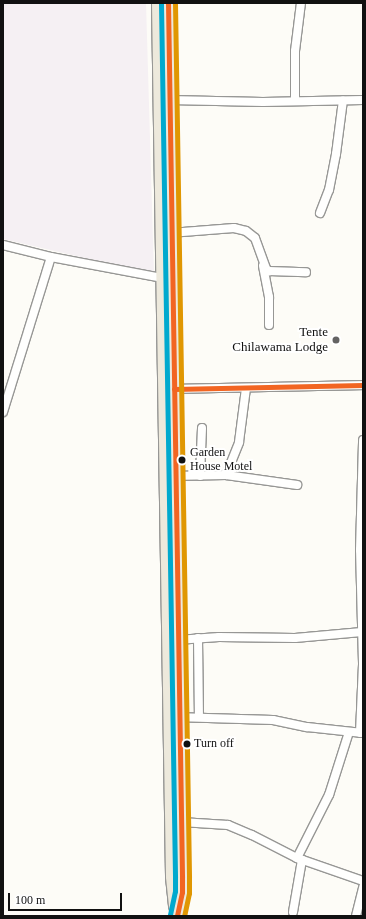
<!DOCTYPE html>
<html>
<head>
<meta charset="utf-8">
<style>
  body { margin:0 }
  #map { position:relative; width:366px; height:919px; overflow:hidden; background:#fdfcf7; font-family:"Times New Roman",serif }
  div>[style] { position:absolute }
  .industrial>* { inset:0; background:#f5f0f3 }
  .roads { filter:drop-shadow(1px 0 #979795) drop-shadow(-1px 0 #979795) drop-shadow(0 1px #979795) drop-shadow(0 -1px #979795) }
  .street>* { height:8px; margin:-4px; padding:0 4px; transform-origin:4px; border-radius:4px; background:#fffffe }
  .primary>* { height:12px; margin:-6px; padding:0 6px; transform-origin:6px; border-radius:6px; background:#ede9dc }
  .bus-1>* { height:5px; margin:-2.5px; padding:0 2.5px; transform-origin:2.5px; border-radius:2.5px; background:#f26522 }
  .bus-2>* { height:5px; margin:-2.5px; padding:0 2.5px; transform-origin:2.5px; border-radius:2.5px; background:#00a9ce }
  .bus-3>* { height:5px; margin:-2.5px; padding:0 2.5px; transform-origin:2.5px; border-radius:2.5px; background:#e09702 }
  .dots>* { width:11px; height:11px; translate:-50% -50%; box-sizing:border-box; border:2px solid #fff; border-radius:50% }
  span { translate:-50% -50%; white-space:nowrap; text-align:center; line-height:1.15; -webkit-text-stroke:4px #fff; paint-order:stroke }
  .bus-label { font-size:12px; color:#111 }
  .left { translate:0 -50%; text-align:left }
  .poi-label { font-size:13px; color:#111 }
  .right { translate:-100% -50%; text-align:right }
  .frame { position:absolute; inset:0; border:4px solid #111; pointer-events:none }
  .scale { position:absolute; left:8px; top:893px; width:114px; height:18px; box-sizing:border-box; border:2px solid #111; border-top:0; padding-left:5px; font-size:12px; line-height:14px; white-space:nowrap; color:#111; -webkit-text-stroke:3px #fff; paint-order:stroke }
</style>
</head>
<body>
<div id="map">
  <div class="industrial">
    <div style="clip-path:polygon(3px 3px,146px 3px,154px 274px,3px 239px)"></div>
  </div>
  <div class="roads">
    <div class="street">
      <div style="left:169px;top:100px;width:94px;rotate:1.2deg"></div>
      <div style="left:263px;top:102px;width:100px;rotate:-1.1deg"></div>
      <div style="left:295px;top:101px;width:50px;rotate:-90deg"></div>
      <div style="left:295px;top:51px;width:48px;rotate:-82.9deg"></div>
      <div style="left:320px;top:213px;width:25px;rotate:-69deg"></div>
      <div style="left:329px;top:190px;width:37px;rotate:-79deg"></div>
      <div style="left:336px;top:154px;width:54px;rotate:-82.6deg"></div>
      <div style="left:170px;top:233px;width:64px;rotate:-4.5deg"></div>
      <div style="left:234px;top:228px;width:12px;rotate:14deg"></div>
      <div style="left:246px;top:231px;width:11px;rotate:38deg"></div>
      <div style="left:255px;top:238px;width:33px;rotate:70deg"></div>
      <div style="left:266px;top:269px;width:4px;rotate:34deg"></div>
      <div style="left:269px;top:271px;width:37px;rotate:2deg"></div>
      <div style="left:3px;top:245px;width:49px;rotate:14deg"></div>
      <div style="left:51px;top:257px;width:118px;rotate:10.7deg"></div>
      <div style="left:263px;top:266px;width:32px;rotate:79deg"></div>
      <div style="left:269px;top:297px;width:28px;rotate:90deg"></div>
      <div style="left:174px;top:389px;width:189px;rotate:-1.2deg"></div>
      <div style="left:3px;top:412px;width:162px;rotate:-72.8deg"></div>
      <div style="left:226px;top:475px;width:35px;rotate:-68deg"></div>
      <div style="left:239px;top:442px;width:54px;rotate:-82.6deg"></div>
      <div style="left:170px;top:476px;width:56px;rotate:-1deg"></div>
      <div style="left:226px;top:475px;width:72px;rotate:8deg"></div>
      <div style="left:200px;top:476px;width:48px;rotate:-87.6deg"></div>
      <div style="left:198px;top:638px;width:79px;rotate:89.3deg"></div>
      <div style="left:177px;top:640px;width:42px;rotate:-4.1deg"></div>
      <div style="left:219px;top:637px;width:76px;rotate:0.8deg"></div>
      <div style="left:295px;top:638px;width:67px;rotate:-5.1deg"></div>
      <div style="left:175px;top:717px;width:98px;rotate:1.8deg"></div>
      <div style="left:273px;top:720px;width:35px;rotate:12deg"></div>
      <div style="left:307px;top:727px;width:56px;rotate:6.1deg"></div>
      <div style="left:360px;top:733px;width:70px;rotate:-87.5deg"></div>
      <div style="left:363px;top:663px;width:113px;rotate:-91.5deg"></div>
      <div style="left:360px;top:550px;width:110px;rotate:-88.4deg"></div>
      <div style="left:181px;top:822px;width:47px;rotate:3.7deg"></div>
      <div style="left:228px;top:825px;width:26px;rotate:23deg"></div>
      <div style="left:252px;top:835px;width:51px;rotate:27.1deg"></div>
      <div style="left:297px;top:858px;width:70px;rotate:19.2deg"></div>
      <div style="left:297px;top:858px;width:71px;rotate:-63.1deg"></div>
      <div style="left:329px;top:795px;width:66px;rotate:-72.4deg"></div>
      <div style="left:293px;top:912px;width:53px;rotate:-80.2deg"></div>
      <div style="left:356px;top:916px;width:30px;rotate:-76deg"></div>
    </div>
    <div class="primary">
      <div style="left:158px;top:3px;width:874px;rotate:89.08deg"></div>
      <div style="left:172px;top:877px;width:30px;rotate:84deg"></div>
      <div style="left:168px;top:3px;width:875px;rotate:89.08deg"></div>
      <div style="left:182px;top:878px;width:14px;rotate:90deg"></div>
      <div style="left:182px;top:892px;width:25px;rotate:102deg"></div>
    </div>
  </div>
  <div class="bus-1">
    <div style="left:168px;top:3px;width:875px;rotate:89.08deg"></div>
    <div style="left:182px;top:878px;width:14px;rotate:90deg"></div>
    <div style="left:182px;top:892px;width:25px;rotate:102deg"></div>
    <div style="left:174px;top:389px;width:189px;rotate:-1.2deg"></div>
  </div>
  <div class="bus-2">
    <div style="left:161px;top:3px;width:875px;rotate:89.08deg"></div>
    <div style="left:175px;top:878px;width:13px;rotate:90deg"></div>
    <div style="left:175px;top:891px;width:25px;rotate:102deg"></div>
  </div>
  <div class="bus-3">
    <div style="left:175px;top:3px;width:875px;rotate:89.08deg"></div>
    <div style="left:189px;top:878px;width:15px;rotate:90deg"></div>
    <div style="left:189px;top:893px;width:24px;rotate:102deg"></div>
  </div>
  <div class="dots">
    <div style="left:336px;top:340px;background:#646362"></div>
    <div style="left:182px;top:460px;background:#111"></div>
    <div style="left:187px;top:744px;background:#111"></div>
  </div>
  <div class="bus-label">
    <span class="left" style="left:190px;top:460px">Garden<br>House Motel</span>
    <span class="left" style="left:194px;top:744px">Turn off</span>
  </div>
  <div class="poi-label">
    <span class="right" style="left:328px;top:340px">Tente<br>Chilawama Lodge</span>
  </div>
  <div class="frame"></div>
  <div class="scale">100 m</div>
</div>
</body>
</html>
